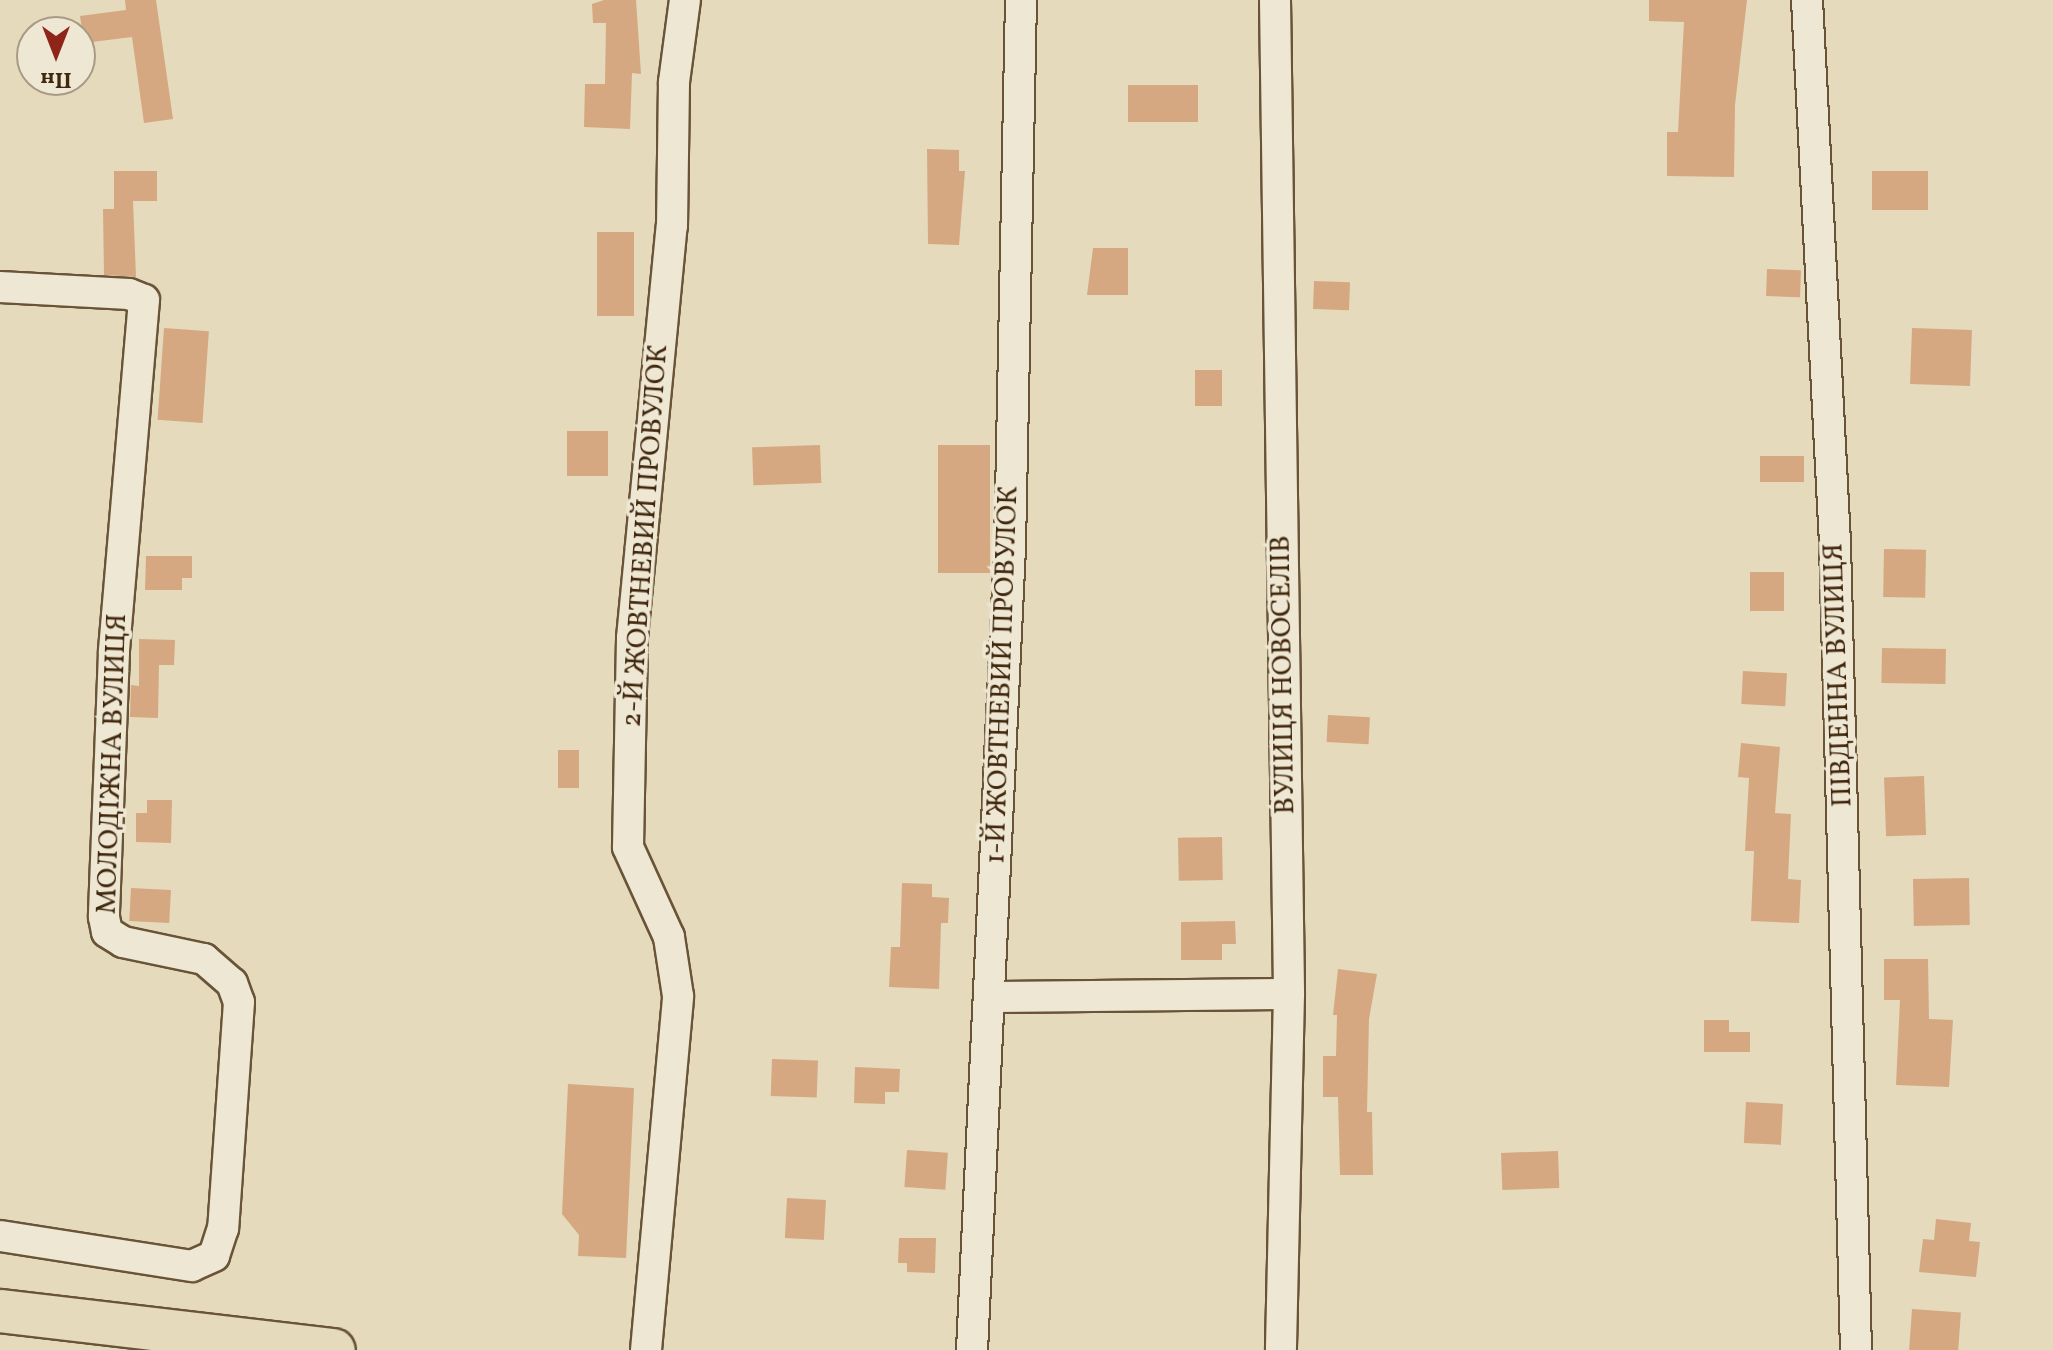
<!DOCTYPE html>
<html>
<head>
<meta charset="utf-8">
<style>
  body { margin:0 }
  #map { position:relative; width:2053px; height:1350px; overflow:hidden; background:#e5dabb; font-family:Vollkorn,serif }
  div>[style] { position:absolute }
  .building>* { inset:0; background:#d5a882; transform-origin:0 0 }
  .roads { filter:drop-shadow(2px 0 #695438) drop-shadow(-2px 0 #695438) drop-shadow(0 2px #695438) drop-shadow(0 -2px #695438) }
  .minor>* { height:30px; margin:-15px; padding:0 15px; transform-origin:15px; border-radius:15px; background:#eee7d3 }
  .highway>* { height:42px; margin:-21px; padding:0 21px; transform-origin:21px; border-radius:21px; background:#e5dabb }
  span { translate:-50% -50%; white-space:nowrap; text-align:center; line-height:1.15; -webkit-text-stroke:7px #eee7d3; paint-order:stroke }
  .street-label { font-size:28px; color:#40270d }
  .north { position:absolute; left:16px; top:16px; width:80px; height:80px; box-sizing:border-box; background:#eee7d3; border:2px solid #a89a84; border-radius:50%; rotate:180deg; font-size:22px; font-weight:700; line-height:32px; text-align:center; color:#40270d }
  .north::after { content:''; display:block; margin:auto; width:28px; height:36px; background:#8f2418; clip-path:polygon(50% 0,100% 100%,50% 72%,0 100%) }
</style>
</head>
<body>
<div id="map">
  <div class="building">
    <div style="clip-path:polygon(125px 0,156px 0,173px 119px,144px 123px,132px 37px,84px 43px,80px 16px,126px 10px)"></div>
    <div style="clip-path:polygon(604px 0,636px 0,641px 74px,632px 73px,630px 129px,584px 127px,585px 84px,605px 84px,606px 23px,593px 23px,592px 4px)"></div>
    <div style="clip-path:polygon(1649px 0,1747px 0,1735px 105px,1734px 177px,1667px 176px,1667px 132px,1678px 132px,1684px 22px,1649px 21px)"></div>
    <div style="left:1128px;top:85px;width:70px;height:37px"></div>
    <div style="clip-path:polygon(927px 149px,959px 150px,959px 171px,965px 171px,959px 245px,928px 244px)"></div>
    <div style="clip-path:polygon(114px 171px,157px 171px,157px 201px,133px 201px,136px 277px,104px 275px,103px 209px,114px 209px)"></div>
    <div style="left:1872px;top:171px;width:56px;height:39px"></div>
    <div style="left:597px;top:232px;width:37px;height:84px"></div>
    <div style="clip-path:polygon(1093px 248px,1128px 248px,1128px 295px,1087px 295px)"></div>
    <div style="left:1767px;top:269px;width:34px;height:27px;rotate:2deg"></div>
    <div style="left:1314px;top:281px;width:36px;height:28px;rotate:2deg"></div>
    <div style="left:164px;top:328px;width:45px;height:92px;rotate:4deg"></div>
    <div style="left:1912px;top:328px;width:60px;height:56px;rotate:2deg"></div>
    <div style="left:1195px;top:370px;width:27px;height:36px"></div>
    <div style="left:567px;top:431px;width:41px;height:45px"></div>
    <div style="left:820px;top:445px;width:38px;height:68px;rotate:88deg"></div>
    <div style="left:938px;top:445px;width:52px;height:128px"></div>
    <div style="left:1760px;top:456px;width:44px;height:26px"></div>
    <div style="left:1884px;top:549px;width:42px;height:48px;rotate:1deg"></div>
    <div style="clip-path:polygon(146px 556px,192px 556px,192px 578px,182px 578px,182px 590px,145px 590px)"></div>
    <div style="left:1750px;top:572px;width:34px;height:39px"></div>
    <div style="clip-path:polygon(139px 639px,175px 640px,174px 665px,159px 665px,158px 718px,130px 717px,131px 685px,139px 686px)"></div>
    <div style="left:1882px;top:648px;width:64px;height:35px;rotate:1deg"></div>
    <div style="left:1743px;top:671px;width:44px;height:33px;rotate:3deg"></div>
    <div style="left:1328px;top:715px;width:42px;height:27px;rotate:3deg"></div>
    <div style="clip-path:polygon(1741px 743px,1780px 747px,1775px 813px,1791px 814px,1788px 879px,1801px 880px,1799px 923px,1751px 921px,1754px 851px,1745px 851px,1749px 778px,1738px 777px)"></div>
    <div style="left:558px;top:750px;width:21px;height:38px"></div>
    <div style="left:1924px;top:776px;width:59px;height:40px;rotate:88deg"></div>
    <div style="clip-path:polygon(147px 800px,172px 800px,171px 843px,136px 842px,136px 813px,147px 813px)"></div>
    <div style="left:1222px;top:837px;width:43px;height:44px;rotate:89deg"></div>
    <div style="left:1969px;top:878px;width:47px;height:56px;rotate:89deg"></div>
    <div style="clip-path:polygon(902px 883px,932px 884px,932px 897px,949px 898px,948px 923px,941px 923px,939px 989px,889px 987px,891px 947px,900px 947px)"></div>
    <div style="left:131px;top:888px;width:40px;height:33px;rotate:3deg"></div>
    <div style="clip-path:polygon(1235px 921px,1236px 944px,1222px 944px,1222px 960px,1181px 960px,1181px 922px)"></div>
    <div style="clip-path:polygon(1884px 959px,1928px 959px,1929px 1019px,1953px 1020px,1949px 1087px,1896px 1085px,1900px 1000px,1884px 1000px)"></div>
    <div style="clip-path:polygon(1338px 969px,1377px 974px,1369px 1019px,1367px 1112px,1372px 1112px,1373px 1175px,1340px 1175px,1338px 1097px,1323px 1097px,1323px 1056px,1336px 1056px,1337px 1015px,1333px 1015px)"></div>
    <div style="clip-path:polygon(1704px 1020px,1729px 1020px,1729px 1032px,1750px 1032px,1750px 1052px,1704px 1052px)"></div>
    <div style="left:772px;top:1059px;width:46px;height:37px;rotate:2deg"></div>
    <div style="clip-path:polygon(855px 1067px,900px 1069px,899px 1092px,885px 1092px,885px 1104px,854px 1103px)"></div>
    <div style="clip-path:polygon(568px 1084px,634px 1088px,626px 1258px,578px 1256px,579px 1235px,562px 1214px)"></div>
    <div style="left:1746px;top:1102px;width:37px;height:41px;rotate:3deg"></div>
    <div style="left:907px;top:1150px;width:41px;height:37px;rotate:4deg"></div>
    <div style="left:1558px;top:1151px;width:37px;height:57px;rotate:88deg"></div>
    <div style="left:787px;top:1198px;width:39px;height:40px;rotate:3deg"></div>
    <div style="clip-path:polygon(1936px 1219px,1971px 1223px,1969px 1241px,1980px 1242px,1976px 1277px,1919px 1272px,1923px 1239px,1934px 1240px)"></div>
    <div style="clip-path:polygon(899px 1238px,936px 1238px,935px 1273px,907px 1272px,907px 1263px,898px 1263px)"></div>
    <div style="left:1912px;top:1309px;width:49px;height:41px;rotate:4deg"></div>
  </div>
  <div class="roads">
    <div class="minor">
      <div style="left:1275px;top:0;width:994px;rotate:89.19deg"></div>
      <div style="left:1289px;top:994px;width:356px;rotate:91.3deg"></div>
      <div style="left:1807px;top:0;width:545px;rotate:87.05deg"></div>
      <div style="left:1835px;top:544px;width:806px;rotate:88.51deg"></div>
      <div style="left:0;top:287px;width:129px;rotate:3.1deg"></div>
      <div style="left:129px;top:294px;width:16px;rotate:22deg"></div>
      <div style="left:144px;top:300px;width:353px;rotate:94.9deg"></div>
      <div style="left:114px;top:652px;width:265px;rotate:92.2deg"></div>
      <div style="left:104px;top:917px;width:15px;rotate:79deg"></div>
      <div style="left:107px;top:932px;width:19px;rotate:32deg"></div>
      <div style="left:123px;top:942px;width:83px;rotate:11.9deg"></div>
      <div style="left:204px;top:959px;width:37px;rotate:41deg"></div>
      <div style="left:232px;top:983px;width:20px;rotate:70deg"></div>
      <div style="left:239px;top:1002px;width:227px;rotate:94deg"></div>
      <div style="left:223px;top:1228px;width:29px;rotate:108deg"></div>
      <div style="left:214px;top:1256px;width:24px;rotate:156deg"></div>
      <div style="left:192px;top:1266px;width:194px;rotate:-171.1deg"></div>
      <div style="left:989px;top:997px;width:300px;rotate:-0.6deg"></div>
      <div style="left:646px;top:1350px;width:355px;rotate:-84.8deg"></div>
      <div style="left:678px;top:996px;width:60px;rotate:-98.7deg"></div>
      <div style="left:669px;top:937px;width:99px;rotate:-114.5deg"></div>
      <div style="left:628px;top:847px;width:209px;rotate:-88.9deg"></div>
      <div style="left:632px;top:638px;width:414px;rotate:-84.5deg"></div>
      <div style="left:672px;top:226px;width:144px;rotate:-89.2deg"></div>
      <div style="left:674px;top:82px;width:83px;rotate:-82.4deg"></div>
      <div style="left:972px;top:1350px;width:804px;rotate:-87.29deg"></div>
      <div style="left:1010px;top:547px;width:547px;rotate:-88.85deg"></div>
    </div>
    <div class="highway">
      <div style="left:0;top:1311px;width:336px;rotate:6.7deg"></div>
    </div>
  </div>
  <div class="street-label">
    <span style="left:646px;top:536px;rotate:-86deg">2-Й ЖОВТНЕВИЙ ПРОВУЛОК</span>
    <span style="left:1003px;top:675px;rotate:-88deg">1-Й ЖОВТНЕВИЙ ПРОВУЛОК</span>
    <span style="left:1284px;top:675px;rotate:-91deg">ВУЛИЦЯ НОВОСЕЛІВ</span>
    <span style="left:1839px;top:675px;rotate:-92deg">ПІВДЕННА ВУЛИЦЯ</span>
    <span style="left:113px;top:764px;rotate:-88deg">МОЛОДІЖНА ВУЛИЦЯ</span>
  </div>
  <div class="north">Пн</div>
</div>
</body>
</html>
